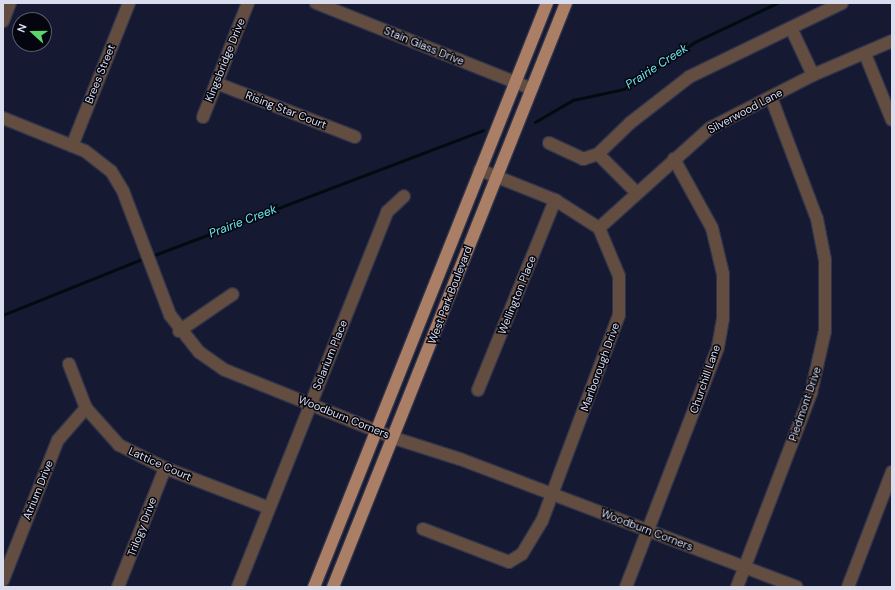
<!DOCTYPE html>
<html>
<head>
<meta charset="utf-8">
<style>
  body { margin:0 }
  #map { position:relative; width:895px; height:590px; overflow:hidden; background:#151931; font-family:"DM Sans",sans-serif }
  div>[style] { position:absolute }
  .stream>* { height:2.5px; margin:-1.25px; padding:0 1.25px; transform-origin:1.25px; border-radius:1.25px; background:#000c0e }
  .roads { filter:drop-shadow(1px 0 #30344b) drop-shadow(-1px 0 #30344b) drop-shadow(0 1px #30344b) drop-shadow(0 -1px #30344b) }
  .minor>* { height:12px; margin:-6px; padding:0 6px; transform-origin:6px; border-radius:6px; background:#634d41 }
  .major>* { height:12px; margin:-6px; padding:0 6px; transform-origin:6px; border-radius:6px; background:#ab7e66 }
  span { translate:-50% -50%; white-space:nowrap; text-align:center; line-height:1.15; -webkit-text-stroke:3px #04050f; paint-order:stroke }
  .street-label { font-size:11px; color:#d9ddee }
  .water-label { font-size:12px; color:#6fe7f0; font-style:italic }
  .frame { position:absolute; inset:0; border:4px solid #d9ddee; pointer-events:none }
  .north { position:absolute; left:12px; top:12px; width:40px; height:40px; box-sizing:border-box; background:#04050f; border:1px solid #595b68; border-radius:50%; rotate:291deg; font-size:11px; font-weight:700; line-height:16px; text-align:center; color:#d9ddee }
  .north::after { content:''; display:block; margin:auto; width:14px; height:18px; background:#5cd56d; clip-path:polygon(50% 0,100% 100%,50% 72%,0 100%) }
</style>
</head>
<body>
<div id="map">
  <div class="stream">
    <div style="left:535px;top:122px;width:44px;rotate:-30.1deg"></div>
    <div style="left:573px;top:100px;width:52px;rotate:-12.2deg"></div>
    <div style="left:624px;top:89px;width:85px;rotate:-33.5deg"></div>
    <div style="left:695px;top:42px;width:91px;rotate:-25.4deg"></div>
    <div style="left:152px;top:256px;width:354px;rotate:-20.8deg"></div>
    <div style="left:3px;top:315px;width:153px;rotate:-21.9deg"></div>
  </div>
  <div class="roads">
    <div class="minor">
      <div style="left:316px;top:3px;width:232px;rotate:21.7deg"></div>
      <div style="left:3px;top:21px;width:19px;rotate:-69deg"></div>
      <div style="left:791px;top:28px;width:52px;rotate:64.9deg"></div>
      <div style="left:865px;top:54px;width:71px;rotate:67.8deg"></div>
      <div style="left:216px;top:83px;width:149px;rotate:21.2deg"></div>
      <div style="left:203px;top:117px;width:123px;rotate:-68.5deg"></div>
      <div style="left:3px;top:118px;width:88px;rotate:21.9deg"></div>
      <div style="left:85px;top:151px;width:33px;rotate:38deg"></div>
      <div style="left:111px;top:171px;width:23px;rotate:59deg"></div>
      <div style="left:123px;top:191px;width:133px;rotate:69.2deg"></div>
      <div style="left:170px;top:315px;width:47px;rotate:51.9deg"></div>
      <div style="left:199px;top:352px;width:32px;rotate:35deg"></div>
      <div style="left:225px;top:370px;width:182px;rotate:21.9deg"></div>
      <div style="left:394px;top:438px;width:69px;rotate:17.7deg"></div>
      <div style="left:460px;top:459px;width:360px;rotate:20.8deg"></div>
      <div style="left:549px;top:143px;width:38px;rotate:25deg"></div>
      <div style="left:583px;top:159px;width:16px;rotate:-18deg"></div>
      <div style="left:598px;top:154px;width:45px;rotate:-44.1deg"></div>
      <div style="left:630px;top:123px;width:75px;rotate:-37.9deg"></div>
      <div style="left:689px;top:77px;width:170px;rotate:-25.8deg"></div>
      <div style="left:72px;top:146px;width:154px;rotate:-68.3deg"></div>
      <div style="left:598px;top:154px;width:55px;rotate:45deg"></div>
      <div style="left:599px;top:228px;width:149px;rotate:-42deg"></div>
      <div style="left:710px;top:128px;width:116px;rotate:-27.2deg"></div>
      <div style="left:813px;top:75px;width:86px;rotate:-23.3deg"></div>
      <div style="left:179px;top:331px;width:65px;rotate:-34.4deg"></div>
      <div style="left:69px;top:364px;width:47px;rotate:68.9deg"></div>
      <div style="left:86px;top:408px;width:50px;rotate:48.3deg"></div>
      <div style="left:119px;top:445px;width:51px;rotate:26.6deg"></div>
      <div style="left:165px;top:468px;width:111px;rotate:21deg"></div>
      <div style="left:478px;top:390px;width:205px;rotate:-67.9deg"></div>
      <div style="left:423px;top:529px;width:92px;rotate:21deg"></div>
      <div style="left:509px;top:562px;width:15px;rotate:-32deg"></div>
      <div style="left:522px;top:554px;width:39px;rotate:-59deg"></div>
      <div style="left:542px;top:521px;width:220px;rotate:-69.5deg"></div>
      <div style="left:619px;top:315px;width:39px;rotate:-90deg"></div>
      <div style="left:619px;top:276px;width:52px;rotate:-112.6deg"></div>
      <div style="left:599px;top:228px;width:52px;rotate:-147.5deg"></div>
      <div style="left:555px;top:200px;width:81px;rotate:-158.2deg"></div>
      <div style="left:3px;top:580px;width:150px;rotate:-68.6deg"></div>
      <div style="left:58px;top:440px;width:43px;rotate:-48.8deg"></div>
      <div style="left:118px;top:587px;width:128px;rotate:-68.4deg"></div>
      <div style="left:238px;top:587px;width:404px;rotate:-68.3deg"></div>
      <div style="left:387px;top:212px;width:23px;rotate:-43deg"></div>
      <div style="left:626px;top:587px;width:257px;rotate:-69deg"></div>
      <div style="left:718px;top:347px;width:29px;rotate:-80deg"></div>
      <div style="left:723px;top:318px;width:44px;rotate:-90deg"></div>
      <div style="left:723px;top:274px;width:47px;rotate:-103.4deg"></div>
      <div style="left:712px;top:228px;width:79px;rotate:-118.8deg"></div>
      <div style="left:737px;top:587px;width:208px;rotate:-69.1deg"></div>
      <div style="left:811px;top:393px;width:64px;rotate:-77.3deg"></div>
      <div style="left:825px;top:331px;width:71px;rotate:-90deg"></div>
      <div style="left:825px;top:260px;width:42px;rotate:-101deg"></div>
      <div style="left:817px;top:219px;width:130px;rotate:-110.7deg"></div>
      <div style="left:848px;top:587px;width:123px;rotate:-69.1deg"></div>
    </div>
    <div class="major">
      <div style="left:314px;top:587px;width:629px;rotate:-68.25deg"></div>
      <div style="left:333px;top:587px;width:629px;rotate:-68.25deg"></div>
    </div>
  </div>
  <div class="street-label">
    <span style="left:424px;top:46px;rotate:22deg">Stain Glass Drive</span>
    <span style="left:225px;top:60px;rotate:-68deg">Kingsbridge Drive</span>
    <span style="left:100px;top:74px;rotate:-68deg">Brees Street</span>
    <span style="left:286px;top:110px;rotate:21deg">Rising Star Court</span>
    <span style="left:745px;top:111px;rotate:-28deg">Silverwood Lane</span>
    <span style="left:450px;top:295px;rotate:-69deg">West Park Boulevard</span>
    <span style="left:517px;top:295px;rotate:-68deg">Wellington Place</span>
    <span style="left:330px;top:355px;rotate:-68deg">Solarium Place</span>
    <span style="left:600px;top:367px;rotate:-70deg">Marlborough Drive</span>
    <span style="left:705px;top:379px;rotate:-71deg">Churchill Lane</span>
    <span style="left:805px;top:404px;rotate:-71deg">Piedmont Drive</span>
    <span style="left:344px;top:417px;rotate:22deg">Woodburn Corners</span>
    <span style="left:160px;top:464px;rotate:24deg">Lattice Court</span>
    <span style="left:38px;top:490px;rotate:-68deg">Atrium Drive</span>
    <span style="left:142px;top:527px;rotate:-69deg">Trilogy Drive</span>
    <span style="left:647px;top:530px;rotate:21deg">Woodburn Corners</span>
  </div>
  <div class="water-label">
    <span style="left:657px;top:67px;rotate:-33deg">Prairie Creek</span>
    <span style="left:243px;top:222px;rotate:-21deg">Prairie Creek</span>
  </div>
  <div class="frame"></div>
  <div class="north">N</div>
</div>
</body>
</html>
